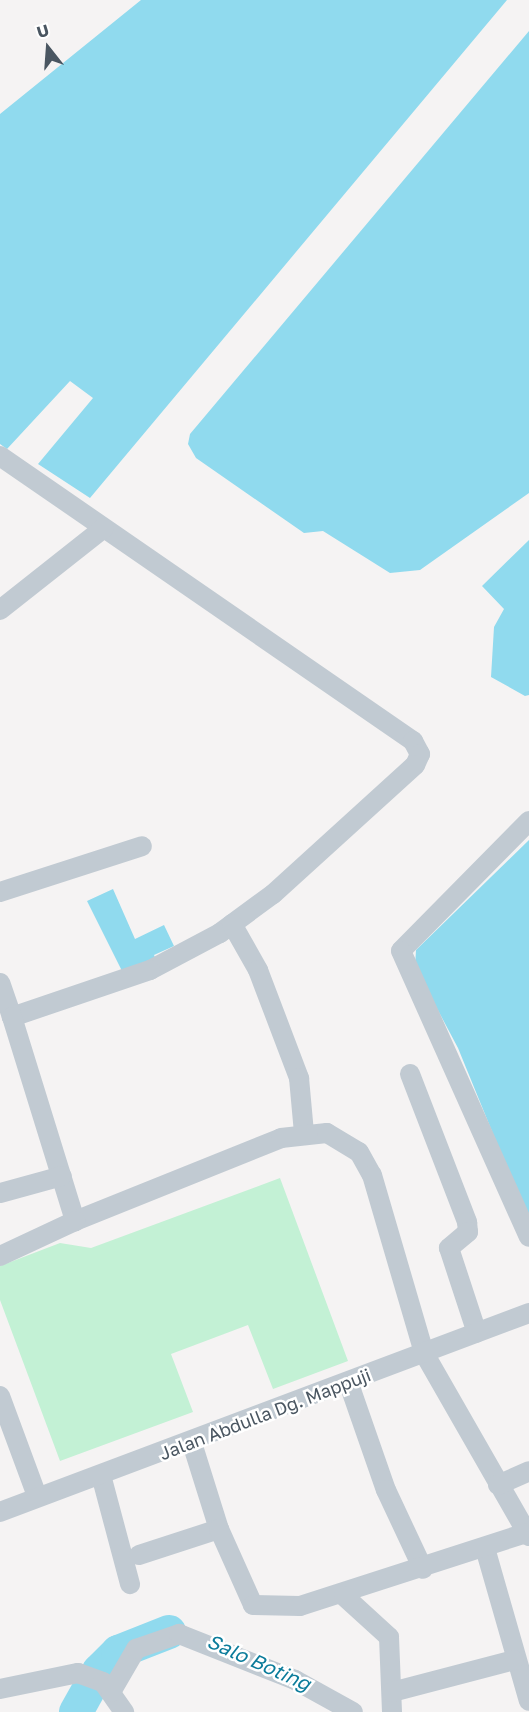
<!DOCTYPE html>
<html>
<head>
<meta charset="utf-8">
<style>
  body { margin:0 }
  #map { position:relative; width:529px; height:1712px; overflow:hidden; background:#f5f3f3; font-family:"Golos Text",sans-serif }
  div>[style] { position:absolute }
  .green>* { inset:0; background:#c3f1d5 }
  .water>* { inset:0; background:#90daee }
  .river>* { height:34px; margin:-17px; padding:0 17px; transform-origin:17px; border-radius:17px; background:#90daee }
  .street>* { height:20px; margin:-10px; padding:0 10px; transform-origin:10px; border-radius:10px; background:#c1cad2 }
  span { translate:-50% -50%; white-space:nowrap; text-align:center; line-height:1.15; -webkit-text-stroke:5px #fff; paint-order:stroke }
  .street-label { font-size:18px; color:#4a5661 }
  .water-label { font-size:20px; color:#0c7c9b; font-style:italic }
  .north { position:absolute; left:18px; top:18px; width:60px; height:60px; -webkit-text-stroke:4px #fff; paint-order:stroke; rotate:343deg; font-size:16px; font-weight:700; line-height:24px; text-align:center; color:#4a5661 }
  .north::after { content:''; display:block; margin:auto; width:21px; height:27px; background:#4a5661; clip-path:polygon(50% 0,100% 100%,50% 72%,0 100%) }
</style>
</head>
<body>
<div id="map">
  <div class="green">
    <div style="clip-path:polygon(280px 1178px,348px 1361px,273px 1389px,248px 1325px,171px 1354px,193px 1412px,60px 1461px,0 1300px,0 1266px,60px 1243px,91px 1248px)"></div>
  </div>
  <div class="water">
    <div style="clip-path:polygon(141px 0,507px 0,90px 498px,38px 464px,93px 398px,70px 381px,7px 449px,0 444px,0 114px)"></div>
    <div style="clip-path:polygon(529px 31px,529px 493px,420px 570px,390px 573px,323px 531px,304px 533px,196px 458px,188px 444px,190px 434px)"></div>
    <div style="clip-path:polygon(529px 540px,529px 695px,525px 696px,491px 677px,494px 627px,504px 609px,482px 586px)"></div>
    <div style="clip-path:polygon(529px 840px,529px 1222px,458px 1048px,415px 967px,416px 950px)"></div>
    <div style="clip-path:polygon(113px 889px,135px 939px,164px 925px,174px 946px,154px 955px,157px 962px,125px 977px,87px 901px)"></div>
  </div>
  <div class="river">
    <div style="left:76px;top:1712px;width:47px;rotate:-60.7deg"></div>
    <div style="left:99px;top:1671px;width:27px;rotate:-45deg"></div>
    <div style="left:118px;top:1652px;width:55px;rotate:-21.4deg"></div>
  </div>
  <div class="street">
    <div style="left:0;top:456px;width:502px;rotate:34.61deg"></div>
    <div style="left:413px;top:741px;width:15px;rotate:62deg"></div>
    <div style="left:420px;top:754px;width:12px;rotate:114deg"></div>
    <div style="left:415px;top:765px;width:192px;rotate:137.7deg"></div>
    <div style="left:273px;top:894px;width:66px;rotate:143.7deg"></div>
    <div style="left:220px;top:933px;width:79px;rotate:152.1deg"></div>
    <div style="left:150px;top:970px;width:146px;rotate:161.2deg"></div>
    <div style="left:12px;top:1017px;width:36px;rotate:-109deg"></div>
    <div style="left:0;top:610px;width:132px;rotate:-38.3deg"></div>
    <div style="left:529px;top:821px;width:182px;rotate:134.6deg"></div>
    <div style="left:401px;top:951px;width:313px;rotate:65.9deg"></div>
    <div style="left:0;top:892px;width:149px;rotate:-17.9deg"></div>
    <div style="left:232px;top:924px;width:53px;rotate:60.5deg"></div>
    <div style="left:258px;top:970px;width:116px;rotate:69.2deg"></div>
    <div style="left:299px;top:1078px;width:55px;rotate:84.8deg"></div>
    <div style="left:12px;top:1017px;width:214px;rotate:72.8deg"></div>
    <div style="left:75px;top:1221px;width:222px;rotate:-21.9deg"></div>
    <div style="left:281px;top:1138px;width:46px;rotate:-6.2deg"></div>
    <div style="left:327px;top:1133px;width:37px;rotate:31deg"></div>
    <div style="left:359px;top:1152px;width:26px;rotate:61deg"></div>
    <div style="left:372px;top:1175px;width:185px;rotate:73.7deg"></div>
    <div style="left:424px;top:1353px;width:211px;rotate:60.2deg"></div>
    <div style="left:410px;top:1074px;width:159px;rotate:68.9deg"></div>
    <div style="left:467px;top:1222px;width:10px;rotate:84deg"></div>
    <div style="left:468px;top:1232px;width:25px;rotate:140deg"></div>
    <div style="left:449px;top:1248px;width:89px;rotate:71.8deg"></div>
    <div style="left:0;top:1193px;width:64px;rotate:-15.3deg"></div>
    <div style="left:0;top:1256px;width:83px;rotate:-25deg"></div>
    <div style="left:349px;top:1384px;width:112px;rotate:70.8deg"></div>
    <div style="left:386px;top:1490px;width:87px;rotate:64.9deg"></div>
    <div style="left:0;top:1396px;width:107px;rotate:69.7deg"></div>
    <div style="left:192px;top:1443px;width:90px;rotate:72.6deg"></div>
    <div style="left:101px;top:1475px;width:113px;rotate:75.1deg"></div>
    <div style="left:498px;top:1485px;width:34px;rotate:-24deg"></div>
    <div style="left:0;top:1512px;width:565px;rotate:-20.62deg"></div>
    <div style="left:485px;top:1548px;width:159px;rotate:74deg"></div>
    <div style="left:139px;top:1555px;width:84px;rotate:-18deg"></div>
    <div style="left:219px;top:1529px;width:83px;rotate:65.9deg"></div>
    <div style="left:253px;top:1605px;width:47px;rotate:1.2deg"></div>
    <div style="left:300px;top:1606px;width:237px;rotate:-17.9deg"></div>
    <div style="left:344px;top:1596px;width:61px;rotate:42.3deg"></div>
    <div style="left:389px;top:1637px;width:75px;rotate:87.7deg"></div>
    <div style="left:0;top:1689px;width:80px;rotate:-11.6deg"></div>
    <div style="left:78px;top:1673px;width:27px;rotate:20deg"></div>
    <div style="left:103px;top:1682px;width:37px;rotate:55deg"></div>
    <div style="left:111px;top:1692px;width:50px;rotate:-59.8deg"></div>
    <div style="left:136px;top:1649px;width:46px;rotate:-19.2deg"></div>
    <div style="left:179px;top:1634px;width:125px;rotate:21.6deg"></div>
    <div style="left:295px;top:1680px;width:66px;rotate:28.9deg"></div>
    <div style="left:392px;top:1692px;width:126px;rotate:-14.7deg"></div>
  </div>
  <div class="street-label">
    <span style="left:265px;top:1414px;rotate:-21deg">Jalan Abdulla Dg. Mappuji</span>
  </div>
  <div class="water-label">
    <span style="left:259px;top:1662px;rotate:24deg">Salo Boting</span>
  </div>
  <div class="north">U</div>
</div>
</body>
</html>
